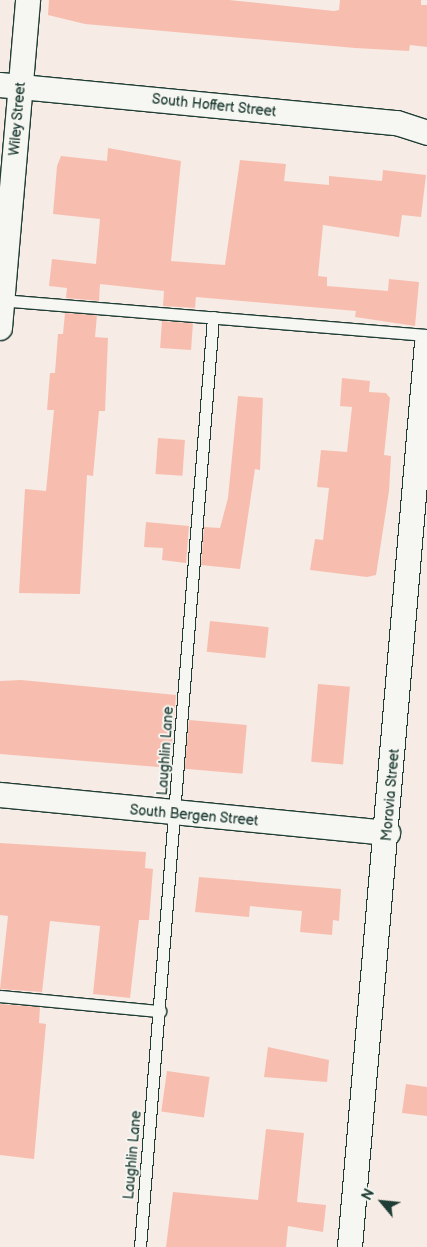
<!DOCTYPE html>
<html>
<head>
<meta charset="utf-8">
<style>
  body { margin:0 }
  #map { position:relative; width:427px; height:1247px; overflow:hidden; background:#f6ebe5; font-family:"Balsamiq Sans",sans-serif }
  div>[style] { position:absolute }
  .building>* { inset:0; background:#f7beaf; transform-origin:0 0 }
  .roads { filter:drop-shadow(1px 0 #1f3d34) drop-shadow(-1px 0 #1f3d34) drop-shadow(0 1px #1f3d34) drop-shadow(0 -1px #1f3d34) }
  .lane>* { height:11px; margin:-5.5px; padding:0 5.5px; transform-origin:5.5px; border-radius:5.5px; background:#f6f6f2 }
  .street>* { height:24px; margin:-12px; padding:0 12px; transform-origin:12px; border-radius:12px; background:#f6f6f2 }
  span { translate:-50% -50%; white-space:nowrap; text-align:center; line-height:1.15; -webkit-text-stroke:4px #f6f6f2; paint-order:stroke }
  .street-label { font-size:14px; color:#1f3d34 }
  .north { position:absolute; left:357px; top:1177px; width:50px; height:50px; -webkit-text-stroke:4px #f6f6f2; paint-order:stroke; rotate:298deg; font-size:14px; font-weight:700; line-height:20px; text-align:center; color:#1f3d34 }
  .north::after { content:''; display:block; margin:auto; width:18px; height:22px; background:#1f3d34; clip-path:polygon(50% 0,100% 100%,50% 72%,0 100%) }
</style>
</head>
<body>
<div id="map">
  <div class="building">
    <div style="clip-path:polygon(49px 0,229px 0,334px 11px,339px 10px,340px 0,421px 0,421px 5px,427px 5px,427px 47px,410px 45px,409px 51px,355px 48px,85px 24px,48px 15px)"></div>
    <div style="clip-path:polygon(108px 148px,181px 161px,171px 261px,225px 265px,240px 160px,286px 164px,284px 181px,329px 185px,329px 176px,382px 181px,383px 170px,426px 175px,421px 217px,402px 215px,399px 237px,323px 225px,318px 276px,327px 277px,327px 286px,388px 291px,389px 279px,419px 282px,415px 326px,355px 317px,356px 311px,196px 297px,195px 308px,163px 306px,164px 291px,100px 284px,99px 301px,66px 298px,67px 288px,49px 286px,52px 259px,96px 264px,100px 219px,53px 214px,57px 166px,61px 156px,107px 161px)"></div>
    <div style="clip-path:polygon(65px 313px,97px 315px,95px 337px,108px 338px,105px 411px,99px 411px,93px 476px,87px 475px,80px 594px,19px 593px,25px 489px,46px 491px,54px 410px,47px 410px,50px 373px,55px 373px,58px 334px,63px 334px)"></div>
    <div style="left:162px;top:321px;width:31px;height:27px;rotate:4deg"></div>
    <div style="clip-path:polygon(342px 378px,370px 381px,369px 392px,386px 393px,390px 398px,384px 455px,391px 456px,389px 491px,376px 575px,367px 577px,310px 570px,315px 539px,323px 540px,329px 488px,317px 487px,321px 450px,347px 452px,352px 407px,340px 406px)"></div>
    <div style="clip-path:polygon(238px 396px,263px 398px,260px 470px,255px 469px,240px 569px,201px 565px,204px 527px,220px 528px,228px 498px)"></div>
    <div style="left:158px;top:438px;width:27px;height:36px;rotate:4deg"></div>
    <div style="clip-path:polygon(146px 522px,189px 526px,186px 563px,162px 560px,163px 548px,144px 547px)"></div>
    <div style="left:210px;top:621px;width:59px;height:31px;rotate:6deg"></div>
    <div style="clip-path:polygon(21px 680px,176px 695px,170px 768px,0 754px,0 681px)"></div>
    <div style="left:318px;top:684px;width:32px;height:78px;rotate:5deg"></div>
    <div style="left:189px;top:720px;width:58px;height:49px;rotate:5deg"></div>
    <div style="clip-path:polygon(0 843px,146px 852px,145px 868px,153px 869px,149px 920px,139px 920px,130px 998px,93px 994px,100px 926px,50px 921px,42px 992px,0 989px,8px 916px,0 915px)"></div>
    <div style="clip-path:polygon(199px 877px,341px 889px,339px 921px,333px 920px,332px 935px,300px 932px,302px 911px,250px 906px,249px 917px,195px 912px)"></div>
    <div style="clip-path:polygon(0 1004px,40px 1007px,39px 1023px,46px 1024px,34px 1159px,0 1155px)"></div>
    <div style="clip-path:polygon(268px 1047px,329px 1060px,327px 1082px,264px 1077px)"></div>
    <div style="left:167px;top:1071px;width:43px;height:41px;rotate:8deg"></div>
    <div style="clip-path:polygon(406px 1084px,427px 1087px,427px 1116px,402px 1113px)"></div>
    <div style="clip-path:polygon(266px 1129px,304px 1133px,297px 1202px,326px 1205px,323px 1232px,288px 1226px,286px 1247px,166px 1247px,173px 1192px,258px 1200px)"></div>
  </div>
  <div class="roads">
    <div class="lane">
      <div style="left:0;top:300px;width:428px;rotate:4.7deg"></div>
      <div style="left:0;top:996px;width:161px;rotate:5.4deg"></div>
      <div style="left:140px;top:1247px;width:933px;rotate:-85.51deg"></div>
    </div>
    <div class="street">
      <div style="left:0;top:85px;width:399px;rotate:5.5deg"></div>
      <div style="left:397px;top:123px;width:32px;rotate:18deg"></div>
      <div style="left:0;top:328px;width:329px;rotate:-85.1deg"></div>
      <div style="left:0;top:795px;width:390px;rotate:5.6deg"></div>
      <div style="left:350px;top:1247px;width:907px;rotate:-85.13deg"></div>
    </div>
  </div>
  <div class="street-label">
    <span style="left:214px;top:106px;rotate:6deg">South Hoffert Street</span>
    <span style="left:18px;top:119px;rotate:-85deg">Wiley Street</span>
    <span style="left:166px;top:751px;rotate:-86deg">Laughlin Lane</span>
    <span style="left:391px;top:795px;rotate:-85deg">Moravia Street</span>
    <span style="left:194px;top:816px;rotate:5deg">South Bergen Street</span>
    <span style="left:133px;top:1155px;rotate:-85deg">Laughlin Lane</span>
  </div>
  <div class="north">N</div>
</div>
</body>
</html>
